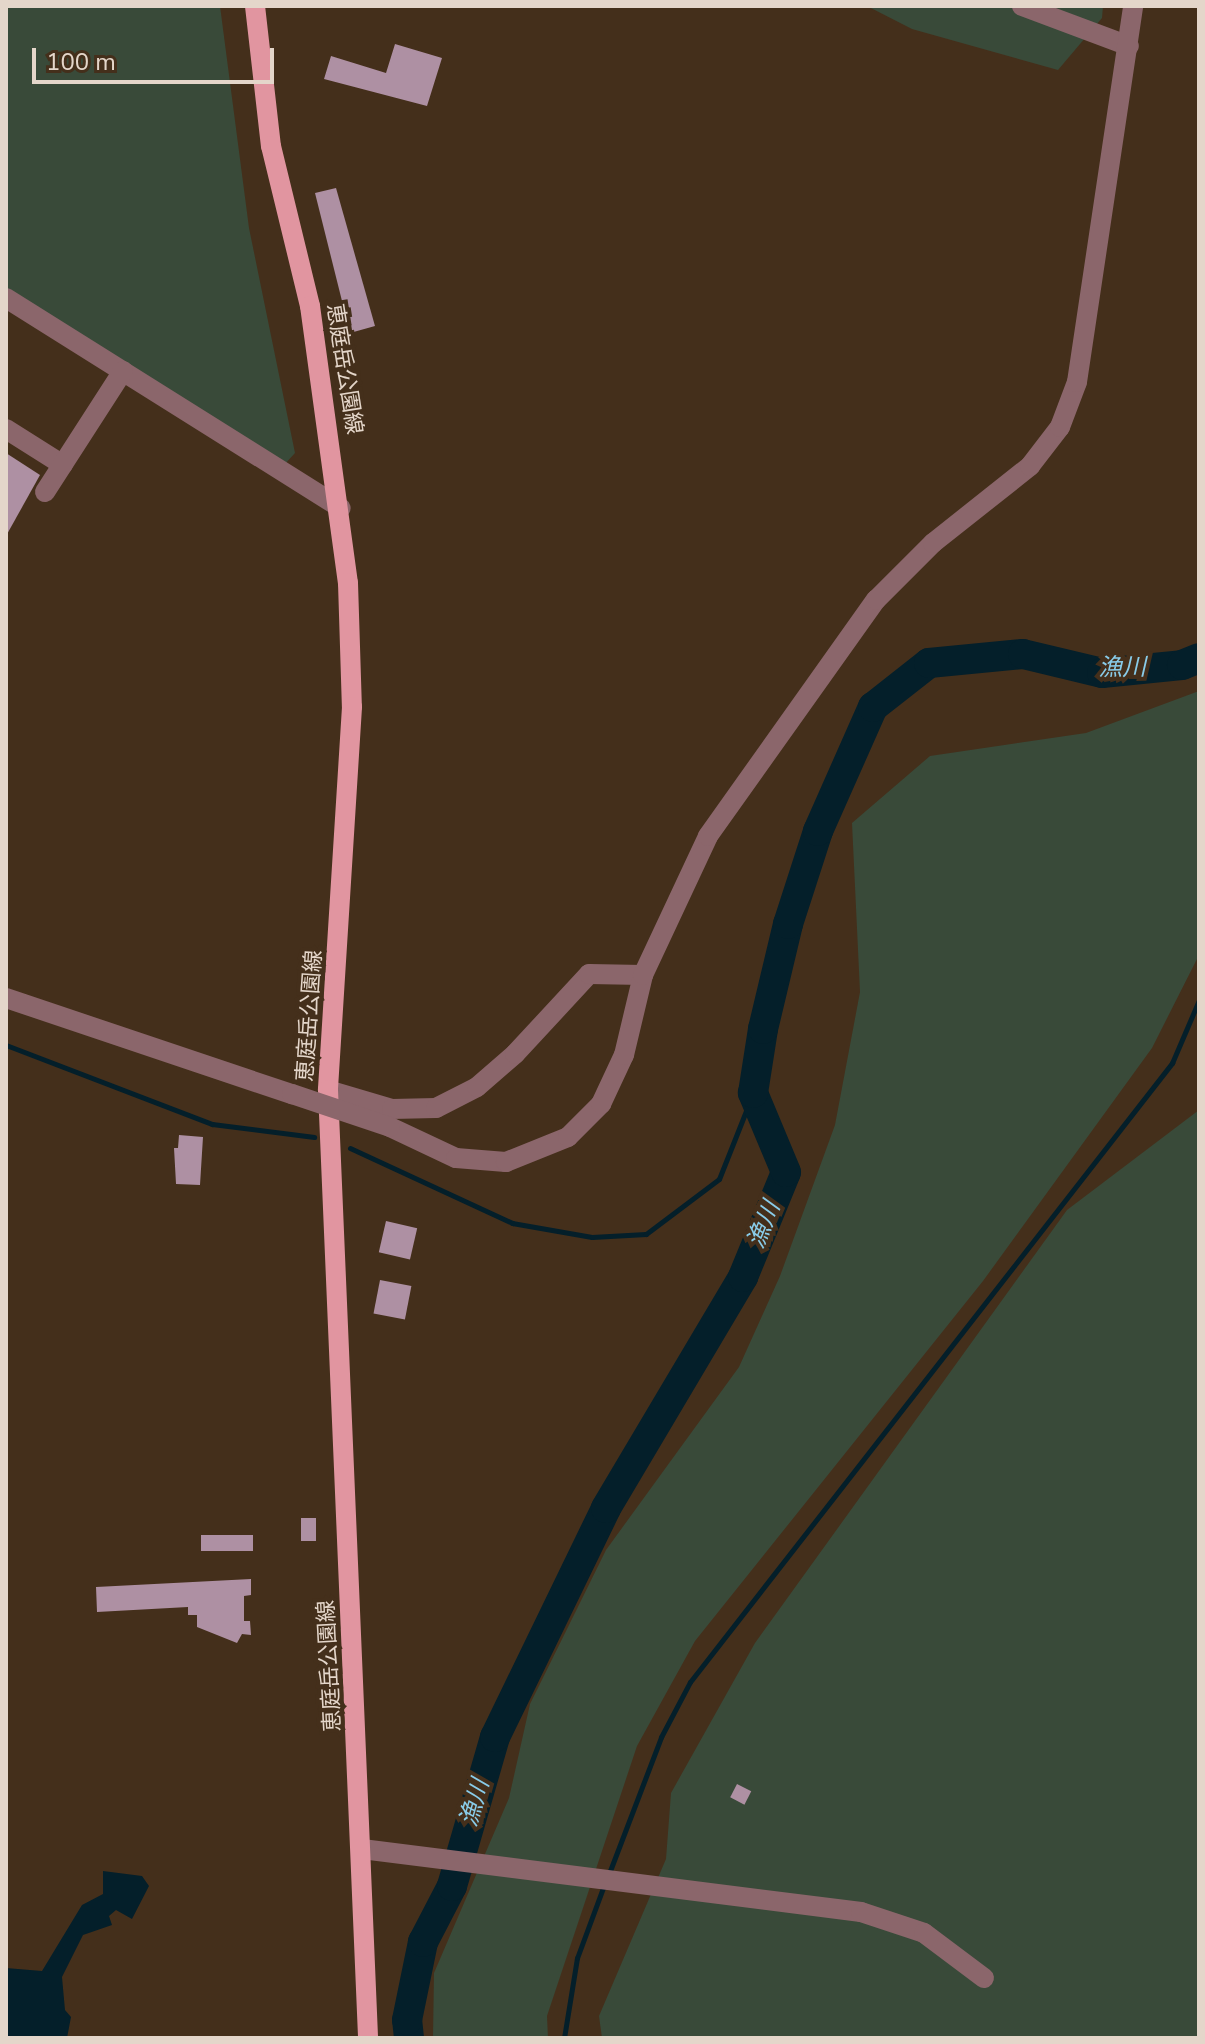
<!DOCTYPE html>
<html>
<head>
<meta charset="utf-8">
<style>
  body { margin:0 }
  #map { position:relative; width:1205px; height:2044px; overflow:hidden; background:#442f1b; font-family:"Nunito Sans","Noto Sans JP",sans-serif }
  div>[style] { position:absolute }
  .green>* { inset:0; background:#394a39 }
  .water>* { inset:0; background:#041f2a }
  .stream>* { height:5px; margin:-2.5px; padding:0 2.5px; transform-origin:2.5px; border-radius:2.5px; background:#041f2a }
  .river>* { height:30px; margin:-15px; padding:0 15px; transform-origin:15px; border-radius:15px; background:#041f2a }
  .building>* { inset:0; background:#ae90a3; transform-origin:0 0 }
  .minor>* { height:20px; margin:-10px; padding:0 10px; transform-origin:10px; border-radius:10px; background:#8b666b }
  .major>* { height:20px; margin:-10px; padding:0 10px; transform-origin:10px; border-radius:10px; background:#e195a0 }
  .minor-bridge>* { height:20px; margin:-10px; padding:0 10px; transform-origin:10px; border-radius:10px; background:#8b666b }
  span { translate:-50% -50%; white-space:nowrap; text-align:center; line-height:1.15; -webkit-text-stroke:8px #442f1b; paint-order:stroke }
  .street-label { font-size:22px; color:#e4d6ca }
  .water-label { font-size:24px; color:#89cce9; font-style:italic }
  .frame { position:absolute; inset:0; border:8px solid #e4d6ca; pointer-events:none }
  .scale { position:absolute; left:32px; top:48px; width:242px; height:36px; box-sizing:border-box; border:4px solid #e4d6ca; border-top:0; padding-left:10px; font-size:24px; line-height:28px; white-space:nowrap; color:#e4d6ca; -webkit-text-stroke:6px #442f1b; paint-order:stroke }
</style>
</head>
<body>
<div id="map">
  <div class="green">
    <div style="clip-path:polygon(6px 6px,220px 6px,249px 228px,295px 453px,284px 465px,6px 288px)"></div>
    <div style="clip-path:polygon(867px 6px,1103px 6px,1102px 18px,1058px 70px,912px 29px)"></div>
    <div style="clip-path:polygon(1199px 691px,1199px 955px,1152px 1048px,983px 1281px,695px 1641px,637px 1746px,547px 2016px,548px 2038px,433px 2038px,434px 1973px,509px 1798px,530px 1704px,606px 1550px,739px 1367px,780px 1276px,835px 1125px,860px 992px,852px 823px,930px 756px,1086px 733px)"></div>
    <div style="clip-path:polygon(1199px 1110px,1199px 2038px,602px 2038px,599px 2016px,666px 1859px,671px 1793px,755px 1643px,1067px 1210px)"></div>
  </div>
  <div class="water">
    <div style="clip-path:polygon(103px 1871px,142px 1876px,149px 1886px,132px 1919px,116px 1910px,109px 1916px,112px 1925px,83px 1935px,62px 1977px,65px 2010px,71px 2017px,67px 2038px,6px 2038px,6px 1968px,42px 1971px,82px 1905px,103px 1894px)"></div>
  </div>
  <div class="stream">
    <div style="left:6px;top:1045px;width:221px;rotate:21deg"></div>
    <div style="left:212px;top:1124px;width:103px;rotate:7.3deg"></div>
    <div style="left:350px;top:1148px;width:179px;rotate:24.8deg"></div>
    <div style="left:512px;top:1223px;width:81px;rotate:9.9deg"></div>
    <div style="left:592px;top:1237px;width:54px;rotate:-3.2deg"></div>
    <div style="left:646px;top:1234px;width:91px;rotate:-37deg"></div>
    <div style="left:719px;top:1179px;width:92px;rotate:-68.4deg"></div>
    <div style="left:608px;top:1876px;width:149px;rotate:-69.1deg"></div>
    <div style="left:661px;top:1737px;width:62px;rotate:-62.2deg"></div>
    <div style="left:690px;top:1682px;width:785px;rotate:-52.09deg"></div>
    <div style="left:1172px;top:1063px;width:69px;rotate:-66.8deg"></div>
    <div style="left:564px;top:2038px;width:81px;rotate:-80.8deg"></div>
    <div style="left:577px;top:1958px;width:78px;rotate:-69.7deg"></div>
  </div>
  <div class="river">
    <div style="left:409px;top:2038px;width:18px;rotate:-96deg"></div>
    <div style="left:407px;top:2020px;width:80px;rotate:-78.4deg"></div>
    <div style="left:423px;top:1942px;width:63px;rotate:-62.6deg"></div>
    <div style="left:452px;top:1886px;width:155px;rotate:-73.9deg"></div>
    <div style="left:495px;top:1737px;width:254px;rotate:-64.1deg"></div>
    <div style="left:606px;top:1508px;width:269px;rotate:-59.3deg"></div>
    <div style="left:743px;top:1277px;width:113px;rotate:-67.7deg"></div>
    <div style="left:786px;top:1172px;width:86px;rotate:-112.7deg"></div>
    <div style="left:753px;top:1093px;width:65px;rotate:-81.1deg"></div>
    <div style="left:763px;top:1029px;width:108px;rotate:-76.6deg"></div>
    <div style="left:788px;top:924px;width:98px;rotate:-72.1deg"></div>
    <div style="left:818px;top:831px;width:136px;rotate:-66.1deg"></div>
    <div style="left:873px;top:707px;width:71px;rotate:-38.2deg"></div>
    <div style="left:929px;top:663px;width:94px;rotate:-5.5deg"></div>
    <div style="left:1023px;top:654px;width:81px;rotate:13.5deg"></div>
    <div style="left:1102px;top:673px;width:80px;rotate:-5.7deg"></div>
    <div style="left:1182px;top:665px;width:18px;rotate:-22deg"></div>
  </div>
  <div class="building">
    <div style="clip-path:polygon(395px 44px,442px 58px,427px 106px,324px 79px,331px 56px,386px 73px)"></div>
    <div style="clip-path:polygon(336px 188px,375px 326px,350px 333px,315px 193px)"></div>
    <div style="clip-path:polygon(6px 453px,40px 475px,6px 536px)"></div>
    <div style="clip-path:polygon(179px 1135px,203px 1137px,200px 1185px,176px 1184px,174px 1148px,178px 1148px)"></div>
    <div style="left:386px;top:1221px;width:32px;height:32px;rotate:13deg"></div>
    <div style="left:380px;top:1280px;width:32px;height:34px;rotate:11deg"></div>
    <div style="left:301px;top:1518px;width:15px;height:23px"></div>
    <div style="left:201px;top:1535px;width:52px;height:16px"></div>
    <div style="clip-path:polygon(251px 1579px,251px 1595px,244px 1596px,244px 1621px,250px 1621px,251px 1635px,242px 1634px,237px 1643px,197px 1627px,197px 1615px,188px 1615px,188px 1607px,97px 1612px,96px 1587px)"></div>
    <div style="left:737px;top:1784px;width:16px;height:15px;rotate:27deg"></div>
  </div>
  <div class="minor">
    <div style="left:1022px;top:6px;width:114px;rotate:20.5deg"></div>
    <div style="left:6px;top:298px;width:395px;rotate:32.1deg"></div>
    <div style="left:6px;top:429px;width:67px;rotate:32.3deg"></div>
    <div style="left:45px;top:492px;width:144px;rotate:-57.2deg"></div>
    <div style="left:6px;top:998px;width:302px;rotate:18.6deg"></div>
    <div style="left:328px;top:1090px;width:67px;rotate:16.5deg"></div>
    <div style="left:392px;top:1109px;width:44px;rotate:-1.3deg"></div>
    <div style="left:436px;top:1108px;width:46px;rotate:-27.1deg"></div>
    <div style="left:477px;top:1087px;width:50px;rotate:-41deg"></div>
    <div style="left:515px;top:1054px;width:109px;rotate:-47.2deg"></div>
    <div style="left:589px;top:974px;width:54px;rotate:1.1deg"></div>
    <div style="left:390px;top:1127px;width:73px;rotate:25.2deg"></div>
    <div style="left:456px;top:1158px;width:50px;rotate:4.6deg"></div>
    <div style="left:506px;top:1162px;width:67px;rotate:-22deg"></div>
    <div style="left:568px;top:1137px;width:47px;rotate:-45deg"></div>
    <div style="left:601px;top:1104px;width:54px;rotate:-64.9deg"></div>
    <div style="left:624px;top:1055px;width:82px;rotate:-76.6deg"></div>
    <div style="left:643px;top:975px;width:153px;rotate:-64.9deg"></div>
    <div style="left:708px;top:836px;width:290px;rotate:-54.6deg"></div>
    <div style="left:876px;top:600px;width:81px;rotate:-45deg"></div>
    <div style="left:933px;top:543px;width:124px;rotate:-38.4deg"></div>
    <div style="left:1030px;top:466px;width:49px;rotate:-52.4deg"></div>
    <div style="left:1060px;top:427px;width:48px;rotate:-69.3deg"></div>
    <div style="left:1077px;top:382px;width:380px;rotate:-81.5deg"></div>
    <div style="left:362px;top:1849px;width:503px;rotate:7.2deg"></div>
    <div style="left:861px;top:1912px;width:66px;rotate:18.4deg"></div>
    <div style="left:924px;top:1933px;width:75px;rotate:36.9deg"></div>
  </div>
  <div class="major">
    <div style="left:255px;top:6px;width:141px;rotate:83.5deg"></div>
    <div style="left:271px;top:146px;width:165px;rotate:76.3deg"></div>
    <div style="left:310px;top:306px;width:280px;rotate:82.2deg"></div>
    <div style="left:348px;top:583px;width:124px;rotate:88.2deg"></div>
    <div style="left:352px;top:707px;width:384px;rotate:93.6deg"></div>
    <div style="left:328px;top:1090px;width:949px;rotate:87.58deg"></div>
  </div>
  <div class="minor-bridge">
    <div style="left:292px;top:1094px;width:103px;rotate:18.6deg"></div>
  </div>
  <div class="street-label">
    <span style="left:344px;top:369px;rotate:81deg">恵庭岳公園線</span>
    <span style="left:310px;top:1016px;rotate:-86deg">恵庭岳公園線</span>
    <span style="left:330px;top:1666px;rotate:-93deg">恵庭岳公園線</span>
  </div>
  <div class="water-label">
    <span style="left:1122px;top:668px;rotate:-1deg">漁川</span>
    <span style="left:764px;top:1225px;rotate:-68deg">漁川</span>
    <span style="left:475px;top:1803px;rotate:-74deg">漁川</span>
  </div>
  <div class="frame"></div>
  <div class="scale">100 m</div>
</div>
</body>
</html>
